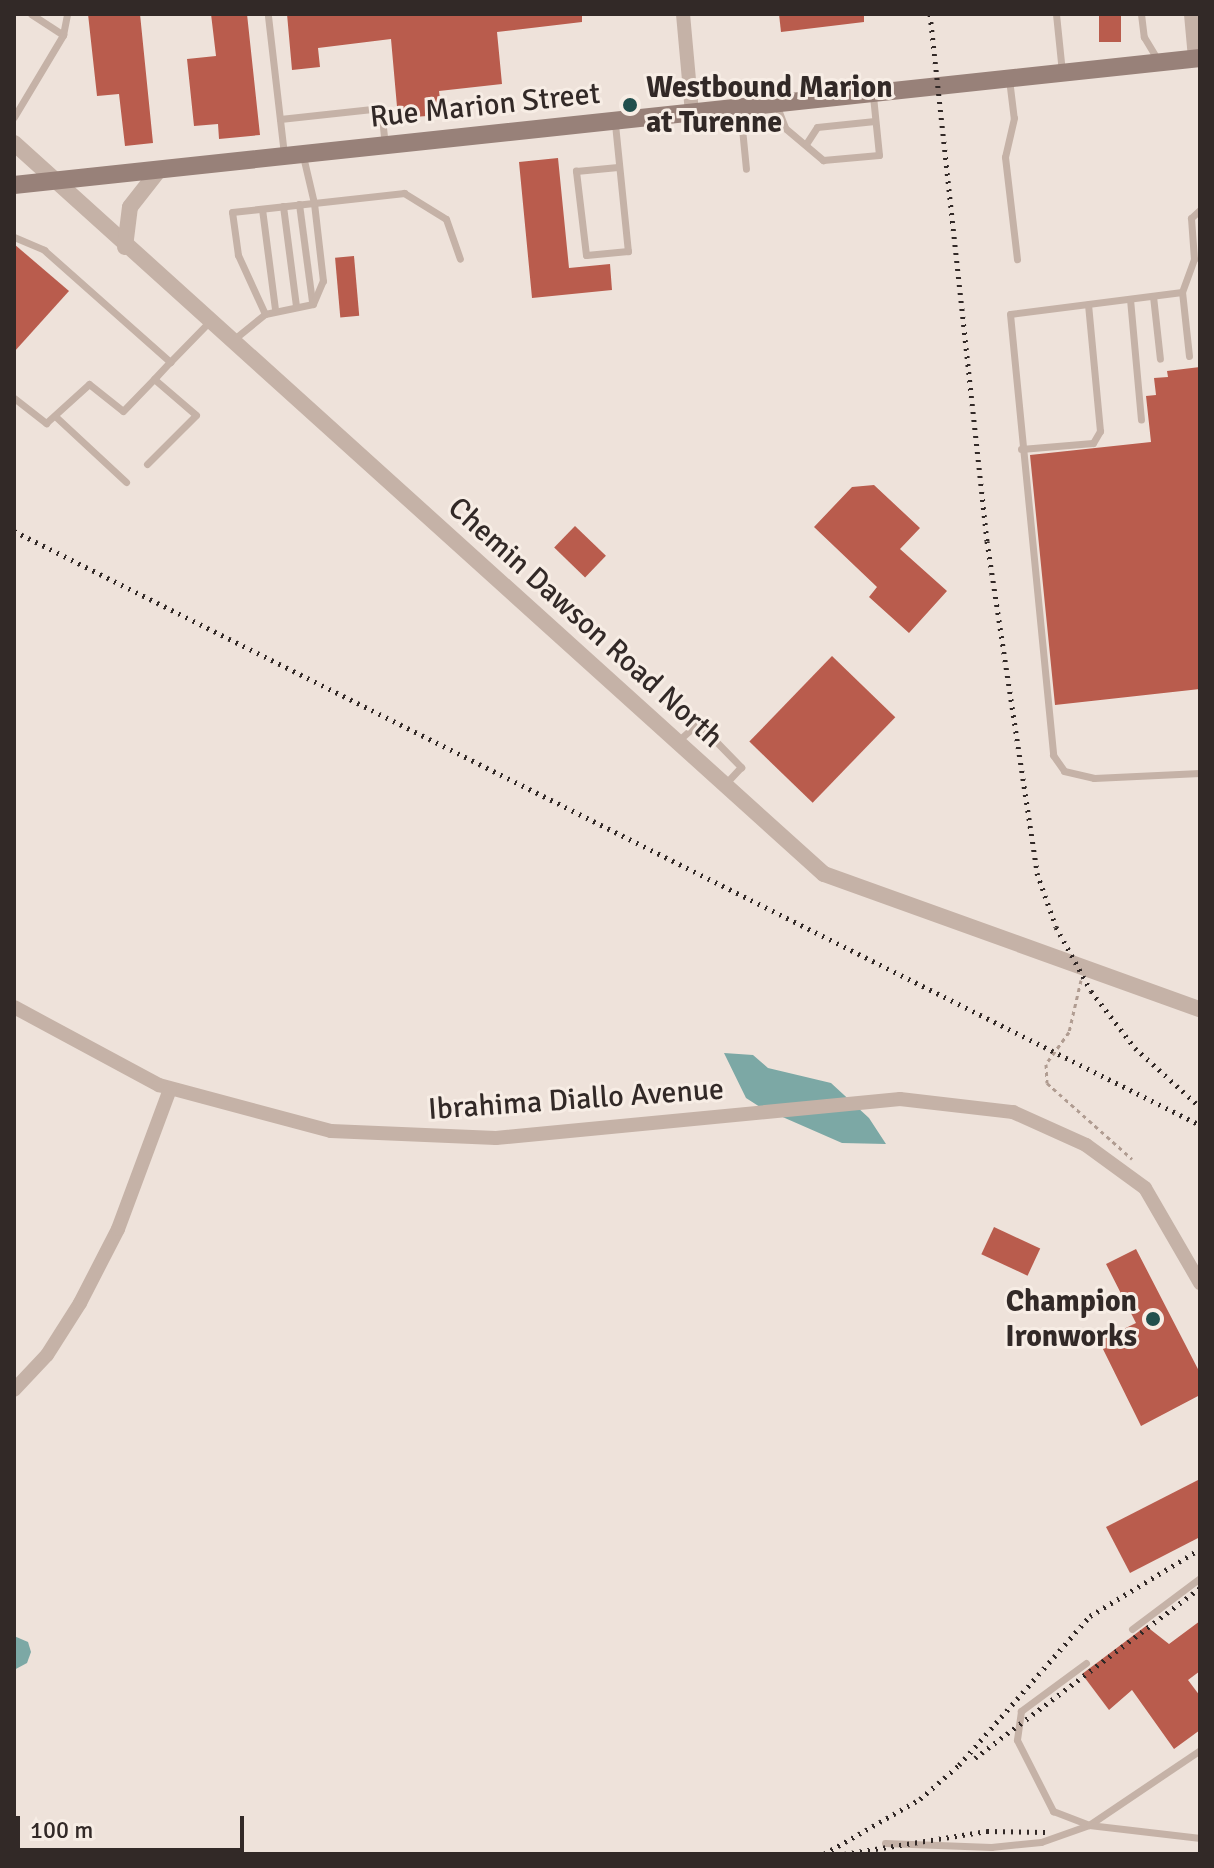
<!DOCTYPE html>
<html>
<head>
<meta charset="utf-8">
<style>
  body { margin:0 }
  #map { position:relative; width:1214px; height:1868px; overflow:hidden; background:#eee2da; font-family:Signika,sans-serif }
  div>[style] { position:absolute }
  .water>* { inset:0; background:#7ca8a5 }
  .building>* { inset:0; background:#b95c4d; transform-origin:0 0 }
  .path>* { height:3px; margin-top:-1.5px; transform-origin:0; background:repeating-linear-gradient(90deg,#b09c91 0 4px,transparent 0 8px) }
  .service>* { height:7px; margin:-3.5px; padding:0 3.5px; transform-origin:3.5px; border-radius:3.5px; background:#c5b2a7 }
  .minor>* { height:14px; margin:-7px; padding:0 7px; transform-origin:7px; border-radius:7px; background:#c5b2a7 }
  .tertiary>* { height:16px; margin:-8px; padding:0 8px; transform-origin:8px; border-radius:8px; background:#c5b2a7 }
  .secondary>* { height:18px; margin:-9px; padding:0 9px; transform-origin:9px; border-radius:9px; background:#988179 }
  .rail>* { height:5px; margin-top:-2.5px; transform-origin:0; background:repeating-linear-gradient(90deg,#322927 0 2px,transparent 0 8px) }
  .dots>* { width:22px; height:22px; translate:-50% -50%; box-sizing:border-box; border:4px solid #f7ede5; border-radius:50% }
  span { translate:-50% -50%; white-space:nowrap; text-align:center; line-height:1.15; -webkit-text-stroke:6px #f7ede5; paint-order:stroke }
  .poi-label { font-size:30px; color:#322927; font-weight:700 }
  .left { translate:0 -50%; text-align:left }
  .right { translate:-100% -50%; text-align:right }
  .street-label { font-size:30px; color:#322927 }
  .frame { position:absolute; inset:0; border:16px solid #322927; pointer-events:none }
  .scale { position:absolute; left:16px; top:1816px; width:228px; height:36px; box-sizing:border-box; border:4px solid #322927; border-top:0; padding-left:10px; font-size:24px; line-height:28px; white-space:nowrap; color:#322927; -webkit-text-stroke:6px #f7ede5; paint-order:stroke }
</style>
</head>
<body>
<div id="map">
  <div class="water">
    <div style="clip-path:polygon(724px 1053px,753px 1055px,768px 1068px,831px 1083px,869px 1118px,886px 1144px,842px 1143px,760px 1107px,746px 1098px)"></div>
    <div style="clip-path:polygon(14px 1636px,28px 1642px,31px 1652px,27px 1663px,14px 1670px)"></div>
  </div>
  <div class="building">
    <div style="clip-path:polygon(88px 14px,140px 14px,153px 143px,125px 146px,119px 94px,97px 96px)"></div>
    <div style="clip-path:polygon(211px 14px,247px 14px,260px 135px,219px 139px,218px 124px,194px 126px,187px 59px,216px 56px)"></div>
    <div style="clip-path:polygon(287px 14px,582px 14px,582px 22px,497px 32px,502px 84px,439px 91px,442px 115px,398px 118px,391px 39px,318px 48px,320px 67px,292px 70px)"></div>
    <div style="clip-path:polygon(779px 14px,864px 14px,864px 22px,781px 32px)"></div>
    <div style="left:1099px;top:14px;width:22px;height:28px"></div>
    <div style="clip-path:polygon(558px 158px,569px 268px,610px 264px,612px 290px,532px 298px,519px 162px)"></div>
    <div style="clip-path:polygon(14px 244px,69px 291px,14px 352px)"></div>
    <div style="left:354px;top:256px;width:60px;height:19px;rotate:85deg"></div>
    <div style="clip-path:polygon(1200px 367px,1200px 689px,1055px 705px,1030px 455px,1151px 442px,1146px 396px,1156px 395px,1154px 378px,1168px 377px,1167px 371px)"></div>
    <div style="clip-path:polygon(874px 485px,920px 528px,900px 549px,947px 591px,909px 633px,869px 597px,877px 587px,814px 527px,852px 487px)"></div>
    <div style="left:575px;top:526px;width:43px;height:30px;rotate:44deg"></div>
    <div style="left:832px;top:656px;width:88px;height:119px;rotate:44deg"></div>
    <div style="left:994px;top:1227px;width:51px;height:30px;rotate:25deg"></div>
    <div style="clip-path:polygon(1136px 1249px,1200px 1373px,1200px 1395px,1141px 1426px,1099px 1341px,1136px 1323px,1106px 1264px)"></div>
    <div style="clip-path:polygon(1200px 1479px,1200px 1537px,1130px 1573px,1106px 1527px)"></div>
    <div style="clip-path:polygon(1200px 1621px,1200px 1671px,1188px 1680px,1200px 1696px,1200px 1730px,1174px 1749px,1132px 1690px,1109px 1710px,1082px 1674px,1146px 1626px,1169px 1644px)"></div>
  </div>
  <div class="path">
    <div style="left:1081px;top:980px;width:53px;rotate:103deg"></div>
    <div style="left:1069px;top:1032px;width:39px;rotate:126deg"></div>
    <div style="left:1046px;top:1064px;width:19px;rotate:87deg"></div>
    <div style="left:1047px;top:1083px;width:114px;rotate:41.8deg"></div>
  </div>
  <div class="service">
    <div style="left:31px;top:14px;width:38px;rotate:33deg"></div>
    <div style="left:1056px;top:14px;width:58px;rotate:84.1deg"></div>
    <div style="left:1141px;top:14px;width:23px;rotate:83deg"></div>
    <div style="left:1144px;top:37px;width:27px;rotate:59deg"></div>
    <div style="left:268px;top:16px;width:139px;rotate:83.4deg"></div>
    <div style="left:1009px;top:79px;width:39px;rotate:83deg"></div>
    <div style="left:1014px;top:118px;width:40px;rotate:103deg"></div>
    <div style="left:1005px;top:157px;width:103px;rotate:83.3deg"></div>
    <div style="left:776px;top:104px;width:26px;rotate:69deg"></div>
    <div style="left:785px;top:128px;width:50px;rotate:40.1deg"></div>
    <div style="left:823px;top:160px;width:56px;rotate:-5.1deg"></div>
    <div style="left:879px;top:155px;width:59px;rotate:-95.8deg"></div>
    <div style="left:740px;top:108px;width:61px;rotate:84.4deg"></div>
    <div style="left:14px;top:117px;width:96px;rotate:-59.1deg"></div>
    <div style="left:63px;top:35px;width:21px;rotate:-79deg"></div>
    <div style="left:280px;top:119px;width:102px;rotate:-6.2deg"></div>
    <div style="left:381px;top:108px;width:36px;rotate:84deg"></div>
    <div style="left:615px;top:124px;width:128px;rotate:84.2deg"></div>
    <div style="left:628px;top:251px;width:42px;rotate:174.6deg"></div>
    <div style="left:586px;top:255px;width:85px;rotate:-96.8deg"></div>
    <div style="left:576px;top:171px;width:42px;rotate:-5.4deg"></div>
    <div style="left:806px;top:144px;width:20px;rotate:-57deg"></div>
    <div style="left:817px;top:127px;width:58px;rotate:-5.9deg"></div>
    <div style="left:299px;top:204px;width:99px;rotate:82.4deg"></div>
    <div style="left:283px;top:206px;width:101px;rotate:82.6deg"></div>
    <div style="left:262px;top:209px;width:101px;rotate:82.6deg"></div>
    <div style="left:14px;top:237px;width:33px;rotate:23deg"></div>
    <div style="left:44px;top:250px;width:169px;rotate:41.6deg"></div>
    <div style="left:170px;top:362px;width:56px;rotate:-45.7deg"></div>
    <div style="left:1182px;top:292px;width:173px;rotate:172.7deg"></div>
    <div style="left:1010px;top:314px;width:443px;rotate:84.4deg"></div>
    <div style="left:1053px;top:755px;width:19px;rotate:55deg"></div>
    <div style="left:1064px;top:771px;width:31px;rotate:13deg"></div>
    <div style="left:1094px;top:778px;width:106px;rotate:-2.7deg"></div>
    <div style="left:1153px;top:296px;width:63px;rotate:83.7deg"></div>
    <div style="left:1130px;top:299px;width:121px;rotate:84.8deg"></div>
    <div style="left:265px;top:314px;width:49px;rotate:-11.8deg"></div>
    <div style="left:313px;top:304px;width:25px;rotate:-67deg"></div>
    <div style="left:323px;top:281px;width:79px;rotate:-96.6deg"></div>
    <div style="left:314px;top:203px;width:91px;rotate:-6.3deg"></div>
    <div style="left:404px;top:193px;width:49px;rotate:31.8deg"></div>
    <div style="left:446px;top:219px;width:42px;rotate:70.7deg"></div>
    <div style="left:233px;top:340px;width:41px;rotate:-39.1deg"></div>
    <div style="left:265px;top:314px;width:65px;rotate:-114.6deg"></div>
    <div style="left:238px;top:255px;width:43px;rotate:-97.9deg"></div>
    <div style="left:232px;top:212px;width:82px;rotate:-6.3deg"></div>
    <div style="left:314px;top:203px;width:48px;rotate:-103.2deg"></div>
    <div style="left:1189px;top:356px;width:64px;rotate:-96.2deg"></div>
    <div style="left:1182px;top:292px;width:35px;rotate:-70deg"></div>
    <div style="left:1194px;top:259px;width:41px;rotate:-94.2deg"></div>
    <div style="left:1191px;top:218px;width:12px;rotate:-42deg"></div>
    <div style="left:14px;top:398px;width:41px;rotate:38deg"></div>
    <div style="left:46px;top:423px;width:58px;rotate:-42.2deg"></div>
    <div style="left:89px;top:384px;width:43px;rotate:38.5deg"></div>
    <div style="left:123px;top:411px;width:45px;rotate:-45.9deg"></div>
    <div style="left:55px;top:416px;width:97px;rotate:42.9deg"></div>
    <div style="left:1021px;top:449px;width:72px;rotate:-4.8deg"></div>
    <div style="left:1093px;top:443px;width:14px;rotate:-60deg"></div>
    <div style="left:1100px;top:431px;width:127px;rotate:-95.4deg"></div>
    <div style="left:147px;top:464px;width:69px;rotate:-45deg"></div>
    <div style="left:196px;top:415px;width:55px;rotate:-139.4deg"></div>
    <div style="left:154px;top:379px;width:23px;rotate:-47deg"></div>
    <div style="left:678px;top:741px;width:27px;rotate:-42deg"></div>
    <div style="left:698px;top:723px;width:62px;rotate:45.7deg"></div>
    <div style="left:741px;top:767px;width:22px;rotate:133deg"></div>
    <div style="left:1132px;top:1629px;width:85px;rotate:-36.9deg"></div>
    <div style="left:1086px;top:1663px;width:81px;rotate:143.6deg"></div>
    <div style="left:1021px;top:1711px;width:29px;rotate:98deg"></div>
    <div style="left:1017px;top:1740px;width:80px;rotate:63.1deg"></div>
    <div style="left:1053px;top:1811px;width:39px;rotate:21deg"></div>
    <div style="left:1089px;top:1825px;width:134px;rotate:-34deg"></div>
    <div style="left:885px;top:1843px;width:106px;rotate:2.2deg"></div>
    <div style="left:991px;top:1847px;width:50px;rotate:-5.7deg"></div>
    <div style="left:1041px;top:1842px;width:51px;rotate:-19.5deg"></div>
    <div style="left:1089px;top:1825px;width:112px;rotate:6.7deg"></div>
  </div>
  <div class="minor">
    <div style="left:683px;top:14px;width:98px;rotate:84.8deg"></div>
    <div style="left:1191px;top:14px;width:44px;rotate:84.8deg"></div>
    <div style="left:14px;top:1007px;width:165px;rotate:28.3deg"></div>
    <div style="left:159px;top:1085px;width:178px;rotate:15deg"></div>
    <div style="left:331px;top:1131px;width:165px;rotate:2.4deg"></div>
    <div style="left:496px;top:1138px;width:406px;rotate:-5.5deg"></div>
    <div style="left:900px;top:1099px;width:114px;rotate:6.6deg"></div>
    <div style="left:1013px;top:1112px;width:80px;rotate:24.3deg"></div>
    <div style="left:1086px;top:1145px;width:73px;rotate:36.1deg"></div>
    <div style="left:1145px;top:1188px;width:110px;rotate:59.9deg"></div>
    <div style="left:14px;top:1390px;width:48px;rotate:-46.7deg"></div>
    <div style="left:47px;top:1355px;width:62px;rotate:-57.6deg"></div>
    <div style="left:80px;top:1303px;width:83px;rotate:-62.8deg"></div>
    <div style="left:118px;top:1229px;width:149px;rotate:-69.6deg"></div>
  </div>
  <div class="tertiary">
    <div style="left:14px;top:143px;width:1091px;rotate:42.07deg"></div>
    <div style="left:824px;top:874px;width:400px;rotate:19.8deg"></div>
    <div style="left:125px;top:247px;width:40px;rotate:-82.9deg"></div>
    <div style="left:130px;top:207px;width:47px;rotate:-51.9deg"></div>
  </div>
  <div class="secondary">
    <div style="left:14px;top:185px;width:1193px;rotate:-6.11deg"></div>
  </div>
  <div class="rail">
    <div style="left:930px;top:14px;width:530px;rotate:83.83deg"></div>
    <div style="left:987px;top:541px;width:336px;rotate:81.4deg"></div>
    <div style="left:1037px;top:873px;width:57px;rotate:70.6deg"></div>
    <div style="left:1056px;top:927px;width:73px;rotate:61.3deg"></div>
    <div style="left:1091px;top:991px;width:72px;rotate:52.3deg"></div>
    <div style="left:1135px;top:1048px;width:88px;rotate:42.2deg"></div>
    <div style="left:14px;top:531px;width:1326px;rotate:26.6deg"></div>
    <div style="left:975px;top:1758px;width:282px;rotate:-37.1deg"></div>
    <div style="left:824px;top:1854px;width:111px;rotate:-29.8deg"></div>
    <div style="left:920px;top:1799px;width:52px;rotate:-41.1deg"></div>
    <div style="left:959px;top:1765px;width:198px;rotate:-48.7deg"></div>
    <div style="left:1090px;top:1616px;width:129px;rotate:-31.3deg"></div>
    <div style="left:844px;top:1854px;width:145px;rotate:-9.1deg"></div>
    <div style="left:987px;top:1831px;width:58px;rotate:1deg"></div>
  </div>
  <div class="dots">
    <div style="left:630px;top:105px;background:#214f4d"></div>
    <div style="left:1153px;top:1319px;background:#214f4d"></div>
  </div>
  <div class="poi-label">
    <span class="left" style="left:646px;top:105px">Westbound Marion<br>at Turenne</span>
    <span class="right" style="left:1137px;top:1319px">Champion<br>Ironworks</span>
  </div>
  <div class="street-label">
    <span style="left:485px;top:106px;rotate:-6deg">Rue Marion Street</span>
    <span style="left:585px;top:623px;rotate:42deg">Chemin Dawson Road North</span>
    <span style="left:576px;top:1100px;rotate:-4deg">Ibrahima Diallo Avenue</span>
  </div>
  <div class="frame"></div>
  <div class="scale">100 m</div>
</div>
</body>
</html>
